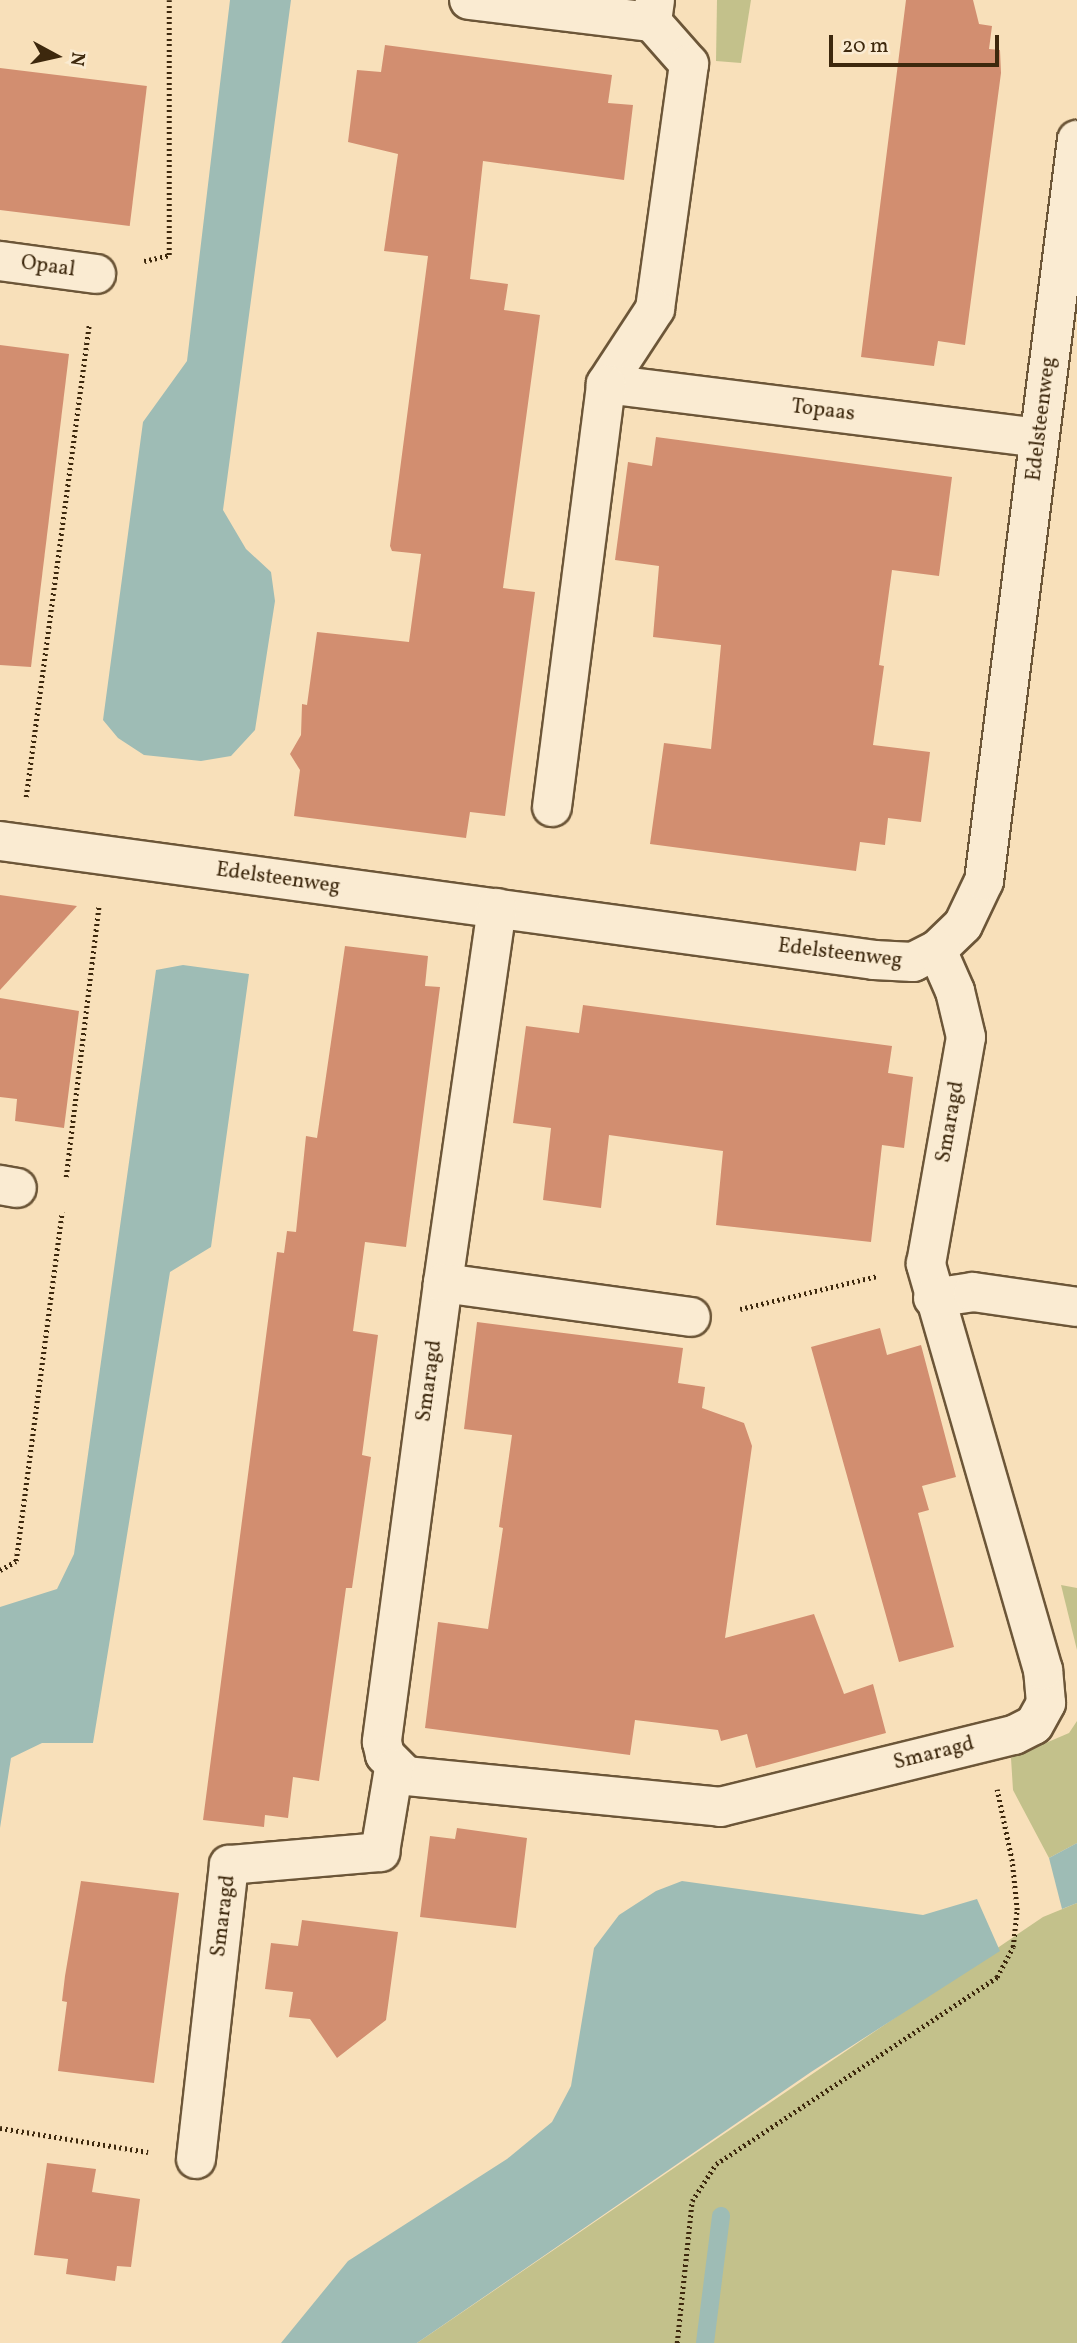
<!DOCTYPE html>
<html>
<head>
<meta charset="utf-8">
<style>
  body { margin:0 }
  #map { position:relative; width:1077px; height:2343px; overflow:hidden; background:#f8e0ba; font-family:Vollkorn,serif }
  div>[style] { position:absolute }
  .green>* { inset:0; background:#c3c18b }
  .water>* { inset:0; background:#9ebcb5 }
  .stream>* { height:18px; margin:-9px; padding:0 9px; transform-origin:9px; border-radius:9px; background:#9ebcb5 }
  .building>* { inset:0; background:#d28e70; transform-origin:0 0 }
  .path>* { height:4.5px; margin-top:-2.25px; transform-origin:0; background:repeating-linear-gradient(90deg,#3d280d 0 2px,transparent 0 5.5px) }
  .roads { filter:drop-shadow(2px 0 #6c5638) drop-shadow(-2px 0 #6c5638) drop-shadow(0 2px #6c5638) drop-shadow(0 -2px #6c5638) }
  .minor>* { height:38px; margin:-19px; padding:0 19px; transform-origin:19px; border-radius:19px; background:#faebd2 }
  span { translate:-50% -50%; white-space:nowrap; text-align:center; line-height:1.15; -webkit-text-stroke:6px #faebd2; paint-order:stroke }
  .street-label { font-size:21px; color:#3d280d }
  .north { position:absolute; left:21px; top:21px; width:70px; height:70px; -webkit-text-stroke:5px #faebd2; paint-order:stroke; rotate:98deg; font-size:19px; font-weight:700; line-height:28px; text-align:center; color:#3d280d }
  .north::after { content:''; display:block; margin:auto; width:24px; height:32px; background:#3d280d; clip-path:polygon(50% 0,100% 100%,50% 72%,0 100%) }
  .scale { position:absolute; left:829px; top:35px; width:170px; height:32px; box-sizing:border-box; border:4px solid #3d280d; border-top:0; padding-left:9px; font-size:21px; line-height:24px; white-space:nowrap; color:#3d280d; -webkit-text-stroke:5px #faebd2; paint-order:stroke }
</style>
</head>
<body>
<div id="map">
  <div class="green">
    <div style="clip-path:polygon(717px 0,751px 0,741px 63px,716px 61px)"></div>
    <div style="clip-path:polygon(1061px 1585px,1077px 1588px,1077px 1650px)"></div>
    <div style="clip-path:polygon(1077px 1721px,1077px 1843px,1049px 1858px,1013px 1790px,1011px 1758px,1069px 1733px)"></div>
    <div style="clip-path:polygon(1077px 1903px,1077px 2343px,417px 2343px,1043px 1917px)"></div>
  </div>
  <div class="water">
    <div style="clip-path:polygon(230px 0,291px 0,223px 510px,246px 549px,271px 572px,275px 601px,255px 730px,231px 756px,201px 761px,144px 755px,118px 738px,103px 720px,143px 422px,187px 361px)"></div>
    <div style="clip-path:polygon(183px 965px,249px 974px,211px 1247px,170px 1272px,93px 1743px,42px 1743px,11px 1758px,0 1828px,0 1607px,57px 1589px,74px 1554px,156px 970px)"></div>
    <div style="clip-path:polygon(1077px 1843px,1077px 1903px,1062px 1909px,1049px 1858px)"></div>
    <div style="clip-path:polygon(682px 1881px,923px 1915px,977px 1899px,1000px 1951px,811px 2072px,417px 2343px,281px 2343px,348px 2261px,507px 2159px,552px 2122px,571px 2086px,594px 1948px,619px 1915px,656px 1891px)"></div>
  </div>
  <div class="stream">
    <div style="left:705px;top:2343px;width:128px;rotate:-82.8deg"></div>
  </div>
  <div class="building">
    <div style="clip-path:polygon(906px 0,973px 0,979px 24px,992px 26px,989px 49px,1000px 50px,1001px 73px,965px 345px,938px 341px,934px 366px,861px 357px)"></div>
    <div style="clip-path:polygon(385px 45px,612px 75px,608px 103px,633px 105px,624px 180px,483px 161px,470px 279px,508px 284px,504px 310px,540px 315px,503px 588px,535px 592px,505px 816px,470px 812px,466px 838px,294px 816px,300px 770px,290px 754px,301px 735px,302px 704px,307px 705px,317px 632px,409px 642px,421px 554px,392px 551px,390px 546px,428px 256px,384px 251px,398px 154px,348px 142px,357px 70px,381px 72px)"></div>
    <div style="left:0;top:68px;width:148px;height:141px;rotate:7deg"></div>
    <div style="clip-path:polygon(0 345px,69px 354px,31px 667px,0 665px)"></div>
    <div style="clip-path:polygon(656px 437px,952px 477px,939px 576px,892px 570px,879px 665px,884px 666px,873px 745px,930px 752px,921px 822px,888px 818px,885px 845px,860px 842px,856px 871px,650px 844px,664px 743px,711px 749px,721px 645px,653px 637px,659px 566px,615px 560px,628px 462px,652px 466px)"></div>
    <div style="clip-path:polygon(0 895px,77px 906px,0 990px)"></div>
    <div style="clip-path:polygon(345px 946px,428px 956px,425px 986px,440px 987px,406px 1247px,365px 1242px,353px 1331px,378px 1335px,362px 1455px,371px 1457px,352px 1588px,346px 1588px,319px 1781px,293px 1777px,288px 1818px,265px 1815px,264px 1827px,203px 1820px,277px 1252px,284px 1253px,287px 1231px,296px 1232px,306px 1136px,317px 1138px)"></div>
    <div style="clip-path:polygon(0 998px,79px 1011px,64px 1128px,15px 1121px,17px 1099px,0 1097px)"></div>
    <div style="clip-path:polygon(583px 1005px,892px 1046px,888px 1073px,913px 1077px,904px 1148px,882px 1145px,871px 1242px,716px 1225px,723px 1151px,609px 1135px,601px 1208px,543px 1200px,551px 1128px,513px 1123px,526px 1026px,579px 1033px)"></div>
    <div style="clip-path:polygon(477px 1322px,683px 1348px,678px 1383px,705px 1387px,702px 1408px,744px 1423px,752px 1446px,725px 1638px,814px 1614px,844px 1694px,873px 1684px,886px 1733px,756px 1768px,747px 1734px,721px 1741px,718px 1730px,635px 1720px,630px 1755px,425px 1728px,438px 1622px,488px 1629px,503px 1528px,499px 1527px,512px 1435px,464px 1429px)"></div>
    <div style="clip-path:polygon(880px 1328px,887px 1355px,921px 1345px,956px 1477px,922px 1486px,929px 1510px,918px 1513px,954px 1647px,899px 1662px,811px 1347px)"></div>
    <div style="clip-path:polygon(457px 1828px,527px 1838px,516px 1928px,420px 1917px,430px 1836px,455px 1839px)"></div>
    <div style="clip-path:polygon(81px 1881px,179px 1893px,154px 2083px,58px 2071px,67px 2002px,62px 2001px,65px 1976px)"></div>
    <div style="clip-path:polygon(302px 1920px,398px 1932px,386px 2020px,337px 2058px,310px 2019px,289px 2017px,293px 1992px,265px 1989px,271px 1943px,298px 1946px)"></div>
    <div style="clip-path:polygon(47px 2163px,96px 2169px,92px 2192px,140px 2199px,131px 2267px,117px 2266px,115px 2281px,66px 2274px,68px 2259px,34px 2255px)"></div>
  </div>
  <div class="path">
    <div style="left:144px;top:261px;width:26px;rotate:-13deg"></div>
    <div style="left:169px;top:255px;width:255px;rotate:-90deg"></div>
    <div style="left:26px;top:797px;width:478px;rotate:-82.4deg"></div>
    <div style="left:66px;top:1177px;width:274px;rotate:-83.1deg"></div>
    <div style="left:740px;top:1309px;width:141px;rotate:-13.5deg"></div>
    <div style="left:0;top:1570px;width:18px;rotate:-29deg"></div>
    <div style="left:16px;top:1561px;width:352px;rotate:-82.5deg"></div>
    <div style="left:0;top:2128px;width:150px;rotate:9.2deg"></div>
    <div style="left:677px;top:2343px;width:143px;rotate:-84deg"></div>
    <div style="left:692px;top:2201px;width:44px;rotate:-57deg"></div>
    <div style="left:716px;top:2164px;width:338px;rotate:-33.6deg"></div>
    <div style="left:997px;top:1977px;width:34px;rotate:-62deg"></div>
    <div style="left:1013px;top:1947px;width:37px;rotate:-84deg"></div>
    <div style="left:1017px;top:1910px;width:49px;rotate:-95.8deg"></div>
    <div style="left:1012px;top:1861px;width:73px;rotate:-101.9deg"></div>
  </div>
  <div class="roads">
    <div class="minor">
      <div style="left:469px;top:0;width:184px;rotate:6.9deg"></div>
      <div style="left:655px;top:0;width:22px;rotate:98deg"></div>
      <div style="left:652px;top:22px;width:56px;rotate:48.6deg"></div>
      <div style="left:689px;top:64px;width:247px;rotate:97.9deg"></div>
      <div style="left:655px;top:309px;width:90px;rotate:123.2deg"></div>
      <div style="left:606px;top:384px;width:436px;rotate:7.1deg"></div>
      <div style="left:0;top:261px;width:97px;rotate:7.7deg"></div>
      <div style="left:552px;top:807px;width:426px;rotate:-82.7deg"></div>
      <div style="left:0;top:841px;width:882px;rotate:7.75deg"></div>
      <div style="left:874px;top:960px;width:39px;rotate:3deg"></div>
      <div style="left:913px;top:962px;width:27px;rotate:-27deg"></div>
      <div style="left:937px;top:950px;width:36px;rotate:-44deg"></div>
      <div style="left:963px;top:925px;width:49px;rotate:-64.5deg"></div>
      <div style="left:984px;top:881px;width:747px;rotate:-82.85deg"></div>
      <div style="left:497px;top:908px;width:379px;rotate:98.2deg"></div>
      <div style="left:443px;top:1283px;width:463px;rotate:97.6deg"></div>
      <div style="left:382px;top:1742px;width:13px;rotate:77deg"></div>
      <div style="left:385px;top:1755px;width:30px;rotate:45deg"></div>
      <div style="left:406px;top:1776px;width:316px;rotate:5.6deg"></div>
      <div style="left:720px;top:1807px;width:303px;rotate:-13.8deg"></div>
      <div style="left:1014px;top:1735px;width:22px;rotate:-27deg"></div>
      <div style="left:1034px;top:1725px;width:25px;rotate:-61deg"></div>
      <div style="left:1046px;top:1703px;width:33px;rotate:-95deg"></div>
      <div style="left:1043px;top:1670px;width:423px;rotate:-106.1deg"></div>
      <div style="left:926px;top:1264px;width:230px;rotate:-80deg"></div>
      <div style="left:966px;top:1037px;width:47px;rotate:-103.4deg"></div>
      <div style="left:955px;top:991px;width:45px;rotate:-113.7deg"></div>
      <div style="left:0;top:1185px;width:17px;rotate:10deg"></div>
      <div style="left:443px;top:1283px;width:250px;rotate:7.8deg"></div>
      <div style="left:933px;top:1298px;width:40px;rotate:-8.5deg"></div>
      <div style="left:973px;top:1292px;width:105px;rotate:8.2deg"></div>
      <div style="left:196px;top:2159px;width:296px;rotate:-83.6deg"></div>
      <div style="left:229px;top:1865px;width:152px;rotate:-4.9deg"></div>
      <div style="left:380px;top:1852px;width:85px;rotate:-80.5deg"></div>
    </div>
  </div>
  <div class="street-label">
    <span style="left:48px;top:267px;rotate:8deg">Opaal</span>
    <span style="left:823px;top:411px;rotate:7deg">Topaas</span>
    <span style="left:1042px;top:419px;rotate:-83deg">Edelsteenweg</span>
    <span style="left:278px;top:879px;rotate:8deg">Edelsteenweg</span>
    <span style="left:840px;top:954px;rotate:7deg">Edelsteenweg</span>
    <span style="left:951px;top:1122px;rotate:-80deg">Smaragd</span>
    <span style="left:430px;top:1381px;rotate:-82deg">Smaragd</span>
    <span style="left:934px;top:1754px;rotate:-14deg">Smaragd</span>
    <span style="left:224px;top:1916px;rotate:-83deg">Smaragd</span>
  </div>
  <div class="north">N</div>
  <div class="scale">20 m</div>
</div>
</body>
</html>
